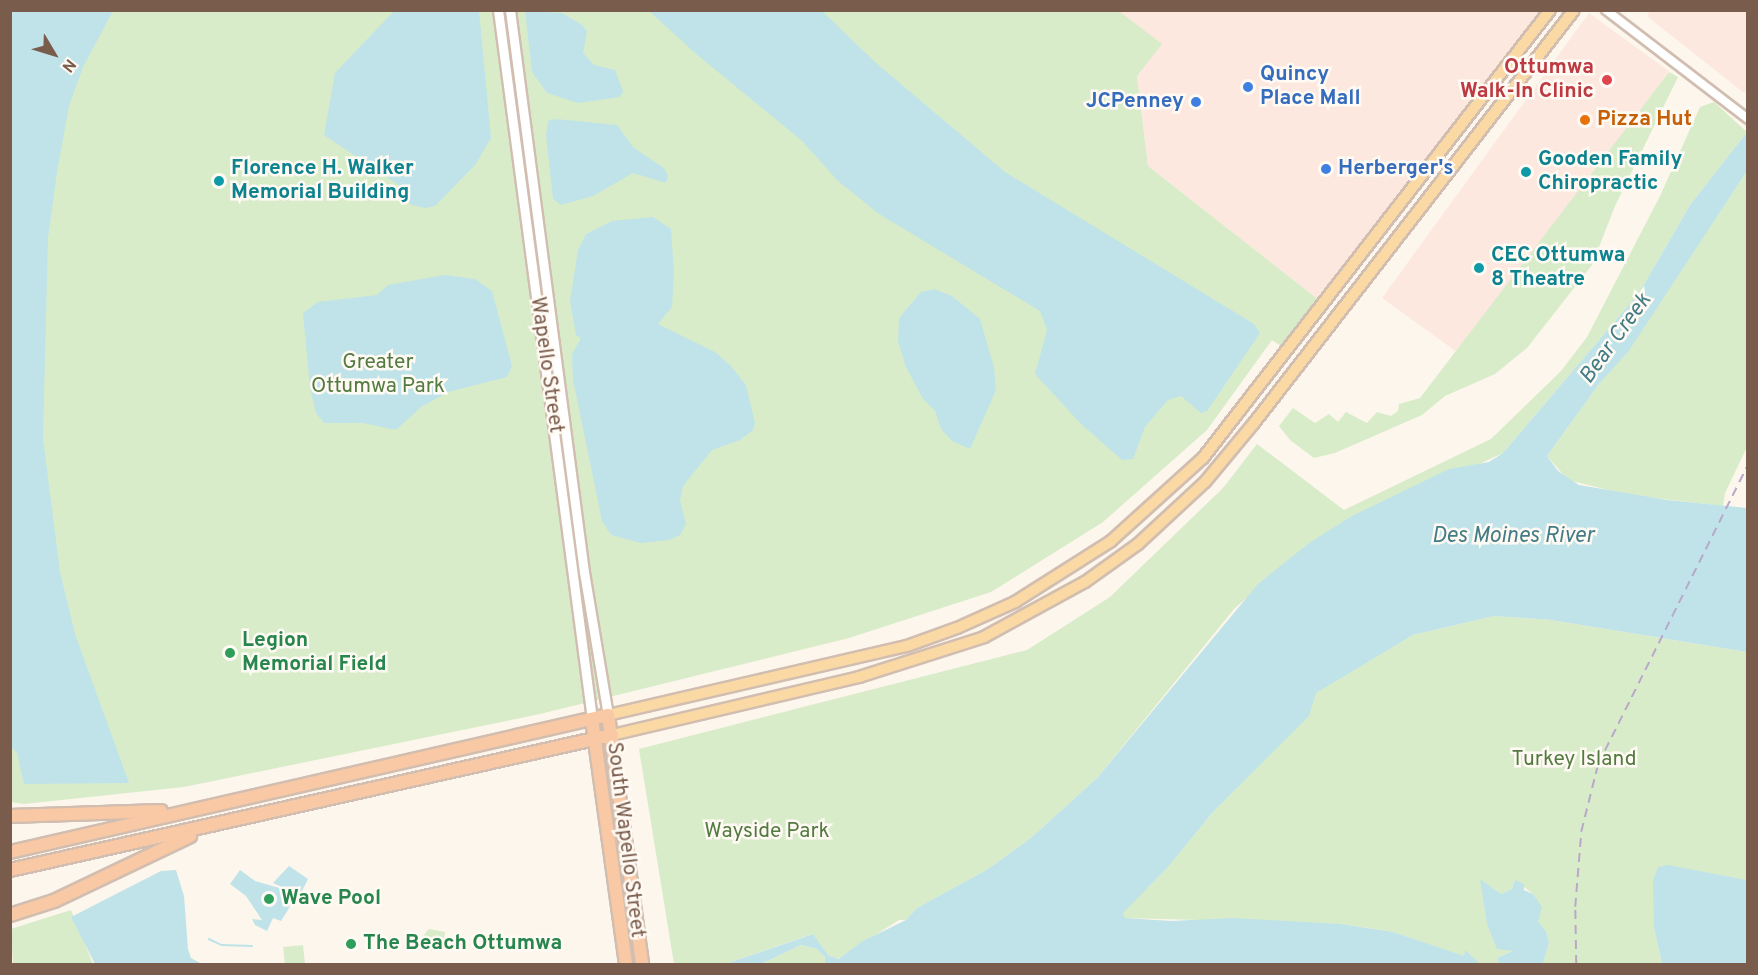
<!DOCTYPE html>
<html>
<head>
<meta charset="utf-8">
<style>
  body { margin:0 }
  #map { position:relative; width:1758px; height:975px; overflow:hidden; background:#fdf6ec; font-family:Overpass,sans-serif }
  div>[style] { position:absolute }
  .commercial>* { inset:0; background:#fde8e0; transform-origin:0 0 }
  .green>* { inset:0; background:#d8ecc9; transform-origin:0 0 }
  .water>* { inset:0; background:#bfe3e8 }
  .stream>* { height:1.5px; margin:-0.75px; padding:0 0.75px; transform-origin:0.75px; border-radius:0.75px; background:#bfe3e8 }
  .roads { filter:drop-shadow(2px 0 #d1beb0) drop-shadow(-2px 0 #d1beb0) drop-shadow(0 2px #d1beb0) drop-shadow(0 -2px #d1beb0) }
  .tertiary>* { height:8px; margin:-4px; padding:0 4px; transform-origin:4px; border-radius:4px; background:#fff }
  .secondary>* { height:9px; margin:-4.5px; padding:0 4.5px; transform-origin:4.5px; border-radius:4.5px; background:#fff }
  .primary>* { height:10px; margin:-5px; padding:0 5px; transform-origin:5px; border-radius:5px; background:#fbd9a5 }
  .trunk>* { height:12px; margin:-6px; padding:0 6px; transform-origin:6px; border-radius:6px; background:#f9c8a4 }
  .rail>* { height:1.5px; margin-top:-0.75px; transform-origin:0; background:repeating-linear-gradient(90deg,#b9a8c9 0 9px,transparent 0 15px) }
  .dots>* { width:16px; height:16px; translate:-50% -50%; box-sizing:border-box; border:3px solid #fffaf3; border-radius:50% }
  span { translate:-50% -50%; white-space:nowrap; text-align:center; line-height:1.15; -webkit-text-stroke:5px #fffaf3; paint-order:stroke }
  .health-label { font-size:21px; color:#be3a42; font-weight:700 }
  .right { translate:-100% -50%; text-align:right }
  .shop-label { font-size:21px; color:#366cbe; font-weight:700 }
  .left { translate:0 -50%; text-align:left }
  .food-label { font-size:21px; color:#c56008; font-weight:700 }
  .culture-label { font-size:21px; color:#0d838f; font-weight:700 }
  .park-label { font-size:21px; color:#537a41 }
  .street-label { font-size:21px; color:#7a5c4d }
  .leisure-label { font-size:21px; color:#27864d; font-weight:700 }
  .water-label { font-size:22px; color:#437c86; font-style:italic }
  .frame { position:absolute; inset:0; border:12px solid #7a5c4d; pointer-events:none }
  .north { position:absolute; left:24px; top:24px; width:60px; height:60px; -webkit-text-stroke:4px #fffaf3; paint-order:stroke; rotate:128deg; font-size:16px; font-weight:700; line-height:24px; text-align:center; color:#7a5c4d }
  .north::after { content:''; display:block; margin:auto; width:21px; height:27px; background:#7a5c4d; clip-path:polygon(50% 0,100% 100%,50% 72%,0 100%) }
</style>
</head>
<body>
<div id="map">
  <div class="commercial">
    <div style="clip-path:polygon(1119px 11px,1549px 11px,1324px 304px,1148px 166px,1137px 76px)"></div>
    <div style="clip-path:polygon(1649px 11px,1747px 11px,1748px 88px,1744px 93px,1648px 17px)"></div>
    <div style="left:1589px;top:13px;width:99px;height:352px;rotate:36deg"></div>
  </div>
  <div class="green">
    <div style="clip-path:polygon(10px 11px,1119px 11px,1162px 44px,1137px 76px,1148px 166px,1324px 304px,1287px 350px,1272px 340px,1207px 430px,1103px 522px,991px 592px,849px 638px,540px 714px,184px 787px,24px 804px,11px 802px)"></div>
    <div style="clip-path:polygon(1669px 72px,1678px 77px,1615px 206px,1592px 265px,1527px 348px,1495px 374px,1445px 396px,1422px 415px,1335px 453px,1314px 458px,1290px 440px,1279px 426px,1293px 408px,1315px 423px,1329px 414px,1338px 422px,1346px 412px,1367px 423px,1377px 412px,1391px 416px,1398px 411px,1399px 404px,1420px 398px)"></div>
    <div style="clip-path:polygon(1714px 102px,1747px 132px,1690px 205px,1639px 293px,1503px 453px,1309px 543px,1234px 609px,1097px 778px,1032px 837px,988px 869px,917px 908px,906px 920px,899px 920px,837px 959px,828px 955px,812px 934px,725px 964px,674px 964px,639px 749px,1027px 650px,1110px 597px,1223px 488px,1257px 444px,1344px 510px,1491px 439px,1561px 371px,1587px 337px,1660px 196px,1700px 107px)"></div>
    <div style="clip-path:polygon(1747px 171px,1747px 447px,1725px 493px,1723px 506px,1628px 495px,1568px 480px,1547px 456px,1599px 384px,1627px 352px)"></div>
    <div style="clip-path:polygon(1494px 616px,1551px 620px,1747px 652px,1747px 880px,1670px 866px,1657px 869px,1654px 928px,1662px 964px,1543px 964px,1549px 943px,1546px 931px,1537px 922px,1533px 894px,1515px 880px,1512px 889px,1501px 894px,1481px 880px,1484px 899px,1513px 951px,1497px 958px,1499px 964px,1480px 964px,1465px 951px,1464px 957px,1393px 932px,1341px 924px,1124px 918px,1123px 912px,1168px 867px,1213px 812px,1308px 716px,1315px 693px,1413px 635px)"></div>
    <div style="clip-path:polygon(71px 910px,93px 964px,13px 964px,11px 929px)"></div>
    <div style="clip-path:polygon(429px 929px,445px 932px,444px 941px,432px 951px,416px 944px)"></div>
    <div style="left:303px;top:945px;width:19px;height:20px;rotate:84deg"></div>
    <div style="clip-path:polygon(801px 945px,817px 949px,825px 957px,825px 964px,761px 964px)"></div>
  </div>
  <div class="water">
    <div style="clip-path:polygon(11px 10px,113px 11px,83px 67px,69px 106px,57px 172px,48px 238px,43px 438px,60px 572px,75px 634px,129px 783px,24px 784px,17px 753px,11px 747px)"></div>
    <div style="clip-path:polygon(394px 11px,479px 11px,491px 138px,475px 165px,435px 206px,425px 208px,411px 205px,400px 186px,324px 135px,335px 73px)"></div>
    <div style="clip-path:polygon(525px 11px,562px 13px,582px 25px,587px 31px,583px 53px,594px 65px,615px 70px,623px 91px,620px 97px,578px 103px,547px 93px,532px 72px)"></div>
    <div style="clip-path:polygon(649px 11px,822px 11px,876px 63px,1005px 172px,1254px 324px,1260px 333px,1207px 411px,1201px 413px,1181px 396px,1168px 400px,1145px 427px,1133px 459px,1122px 460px,1081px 424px,1035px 374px,1047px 330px,1040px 311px,879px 214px,838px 181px,802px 141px,695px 53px)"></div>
    <div style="clip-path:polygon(556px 119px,617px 125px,634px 148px,664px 168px,668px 176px,666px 183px,633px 173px,593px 196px,561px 205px,553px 199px,546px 135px,548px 121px)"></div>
    <div style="clip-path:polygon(1747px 132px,1747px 171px,1628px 352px,1599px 384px,1547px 456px,1558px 471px,1579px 485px,1667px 500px,1747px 508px,1747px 652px,1551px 620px,1494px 616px,1413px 635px,1316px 693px,1309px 716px,1213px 812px,1168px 867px,1123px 913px,1125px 918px,1171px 921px,1233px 918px,1341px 924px,1393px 932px,1464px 956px,1465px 950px,1480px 964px,825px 964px,825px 957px,817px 949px,801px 945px,761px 964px,725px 964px,813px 934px,828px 955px,838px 959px,863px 941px,906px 920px,917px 908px,988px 869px,1032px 837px,1097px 778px,1258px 584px,1309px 543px,1352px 516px,1449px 469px,1489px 462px,1503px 453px,1639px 293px,1690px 205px)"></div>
    <div style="clip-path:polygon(653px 217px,671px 229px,674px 273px,672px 307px,658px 324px,715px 352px,730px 365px,746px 385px,755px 423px,753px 430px,740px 440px,712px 450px,683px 486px,680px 500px,686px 524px,680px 535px,669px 540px,641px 543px,611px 535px,602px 521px,573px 380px,572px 354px,581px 338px,576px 335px,570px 301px,578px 250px,586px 234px,612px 221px)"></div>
    <div style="clip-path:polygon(444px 275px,475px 279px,492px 291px,512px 366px,507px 377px,448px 392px,421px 407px,396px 430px,363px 423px,324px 423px,316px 413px,310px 388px,303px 313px,318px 302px,377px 295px,388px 285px)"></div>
    <div style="clip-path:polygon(934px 289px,952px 296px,980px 319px,994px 367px,996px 390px,970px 449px,952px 441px,941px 429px,935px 411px,923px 399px,906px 367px,898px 341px,899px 318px,921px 292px)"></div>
    <div style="clip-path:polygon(1668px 865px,1747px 880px,1747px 964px,1662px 964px,1654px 928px,1653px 880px,1658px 867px)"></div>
    <div style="clip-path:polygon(289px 866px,308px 879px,300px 895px,273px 883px)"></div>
    <div style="clip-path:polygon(176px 870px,184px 896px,188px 949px,191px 958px,202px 964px,95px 964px,71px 917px,161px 871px)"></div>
    <div style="clip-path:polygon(240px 870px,255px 881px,283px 889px,291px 895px,291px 905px,281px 921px,273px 918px,267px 931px,255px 925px,252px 919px,262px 920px,246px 896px,230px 884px)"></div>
    <div style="clip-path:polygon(1480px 879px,1501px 894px,1512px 889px,1515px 880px,1524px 884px,1524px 890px,1533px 894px,1542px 907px,1538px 922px,1546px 931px,1549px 943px,1543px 964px,1499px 964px,1497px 958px,1513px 951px,1497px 949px,1487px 924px)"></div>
  </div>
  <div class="stream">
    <div style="left:209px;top:939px;width:14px;rotate:25deg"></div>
    <div style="left:222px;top:945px;width:30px;rotate:2deg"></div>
  </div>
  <div class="roads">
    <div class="tertiary">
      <div style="left:1606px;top:10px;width:179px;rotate:37.5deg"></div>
    </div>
    <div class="secondary">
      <div style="left:498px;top:10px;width:715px;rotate:82.45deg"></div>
      <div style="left:510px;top:10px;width:567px;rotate:82.5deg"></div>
      <div style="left:584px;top:572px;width:145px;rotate:80.5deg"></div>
    </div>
    <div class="primary">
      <div style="left:608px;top:715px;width:307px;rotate:-13deg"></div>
      <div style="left:907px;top:646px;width:53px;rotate:-19.8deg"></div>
      <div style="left:957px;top:628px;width:64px;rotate:-24.1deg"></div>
      <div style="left:1015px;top:602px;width:114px;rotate:-32.4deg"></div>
      <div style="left:1111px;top:541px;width:124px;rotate:-42.1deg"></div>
      <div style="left:1203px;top:458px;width:567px;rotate:-52.24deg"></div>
      <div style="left:612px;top:735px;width:254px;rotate:-13.2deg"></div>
      <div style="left:859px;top:677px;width:131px;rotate:-17.7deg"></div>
      <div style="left:984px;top:637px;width:115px;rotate:-28.6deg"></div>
      <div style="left:1085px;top:582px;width:65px;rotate:-35.6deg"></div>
      <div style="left:1138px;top:544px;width:91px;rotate:-42.8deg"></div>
      <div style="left:1205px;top:482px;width:77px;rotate:-50.3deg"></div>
      <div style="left:1254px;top:423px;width:522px;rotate:-52.23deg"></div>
    </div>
    <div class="trunk">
      <div style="left:592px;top:719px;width:247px;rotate:82.1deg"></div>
      <div style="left:10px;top:816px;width:151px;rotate:-1.9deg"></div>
      <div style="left:10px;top:852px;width:613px;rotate:-12.9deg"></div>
      <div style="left:608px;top:715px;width:251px;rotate:82.2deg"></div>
      <div style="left:10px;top:870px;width:617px;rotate:-12.64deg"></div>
      <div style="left:10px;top:915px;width:46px;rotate:-17.7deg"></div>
      <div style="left:54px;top:901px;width:151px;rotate:-25.5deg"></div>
    </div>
  </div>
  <div class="rail">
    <div style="left:1576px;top:964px;width:57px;rotate:-91deg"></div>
    <div style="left:1575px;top:907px;width:75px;rotate:-85.4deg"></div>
    <div style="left:1581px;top:832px;width:70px;rotate:-76deg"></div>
    <div style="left:1598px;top:764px;width:335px;rotate:-63.4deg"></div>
  </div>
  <div class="dots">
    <div style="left:1607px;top:80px;background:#e0444e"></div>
    <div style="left:1248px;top:87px;background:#3f7fe0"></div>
    <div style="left:1196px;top:102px;background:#3f7fe0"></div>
    <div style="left:1585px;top:120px;background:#e8710a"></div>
    <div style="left:1326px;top:169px;background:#3f7fe0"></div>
    <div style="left:1526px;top:172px;background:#0f9aa8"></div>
    <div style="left:219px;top:181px;background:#0f9aa8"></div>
    <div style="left:1479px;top:268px;background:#0f9aa8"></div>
    <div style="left:230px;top:653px;background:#2e9e5b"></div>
    <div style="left:269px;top:899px;background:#2e9e5b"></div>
    <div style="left:351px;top:944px;background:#2e9e5b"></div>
  </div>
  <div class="health-label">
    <span class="right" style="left:1594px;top:80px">Ottumwa<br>Walk-In Clinic</span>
  </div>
  <div class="shop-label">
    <span class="left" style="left:1260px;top:87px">Quincy<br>Place Mall</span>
    <span class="right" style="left:1184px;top:102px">JCPenney</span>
    <span class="left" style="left:1338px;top:169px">Herberger's</span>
  </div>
  <div class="food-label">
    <span class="left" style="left:1597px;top:120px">Pizza Hut</span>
  </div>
  <div class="culture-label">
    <span class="left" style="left:1538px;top:172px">Gooden Family<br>Chiropractic</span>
    <span class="left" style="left:231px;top:181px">Florence H. Walker<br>Memorial Building</span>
    <span class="left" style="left:1491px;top:268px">CEC Ottumwa<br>8 Theatre</span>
  </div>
  <div class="park-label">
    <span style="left:378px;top:375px">Greater<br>Ottumwa Park</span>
    <span style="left:1574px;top:760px">Turkey Island</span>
    <span style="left:767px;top:832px">Wayside Park</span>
  </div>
  <div class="street-label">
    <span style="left:546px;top:365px;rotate:82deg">Wapello Street</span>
    <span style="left:625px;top:840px;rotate:83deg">South Wapello Street</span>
  </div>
  <div class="leisure-label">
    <span class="left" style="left:242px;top:653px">Legion<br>Memorial Field</span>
    <span class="left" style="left:281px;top:899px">Wave Pool</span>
    <span class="left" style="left:363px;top:944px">The Beach Ottumwa</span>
  </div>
  <div class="water-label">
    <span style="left:1616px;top:339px;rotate:-54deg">Bear Creek</span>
    <span style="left:1513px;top:537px">Des Moines River</span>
  </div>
  <div class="frame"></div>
  <div class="north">N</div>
</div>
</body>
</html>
